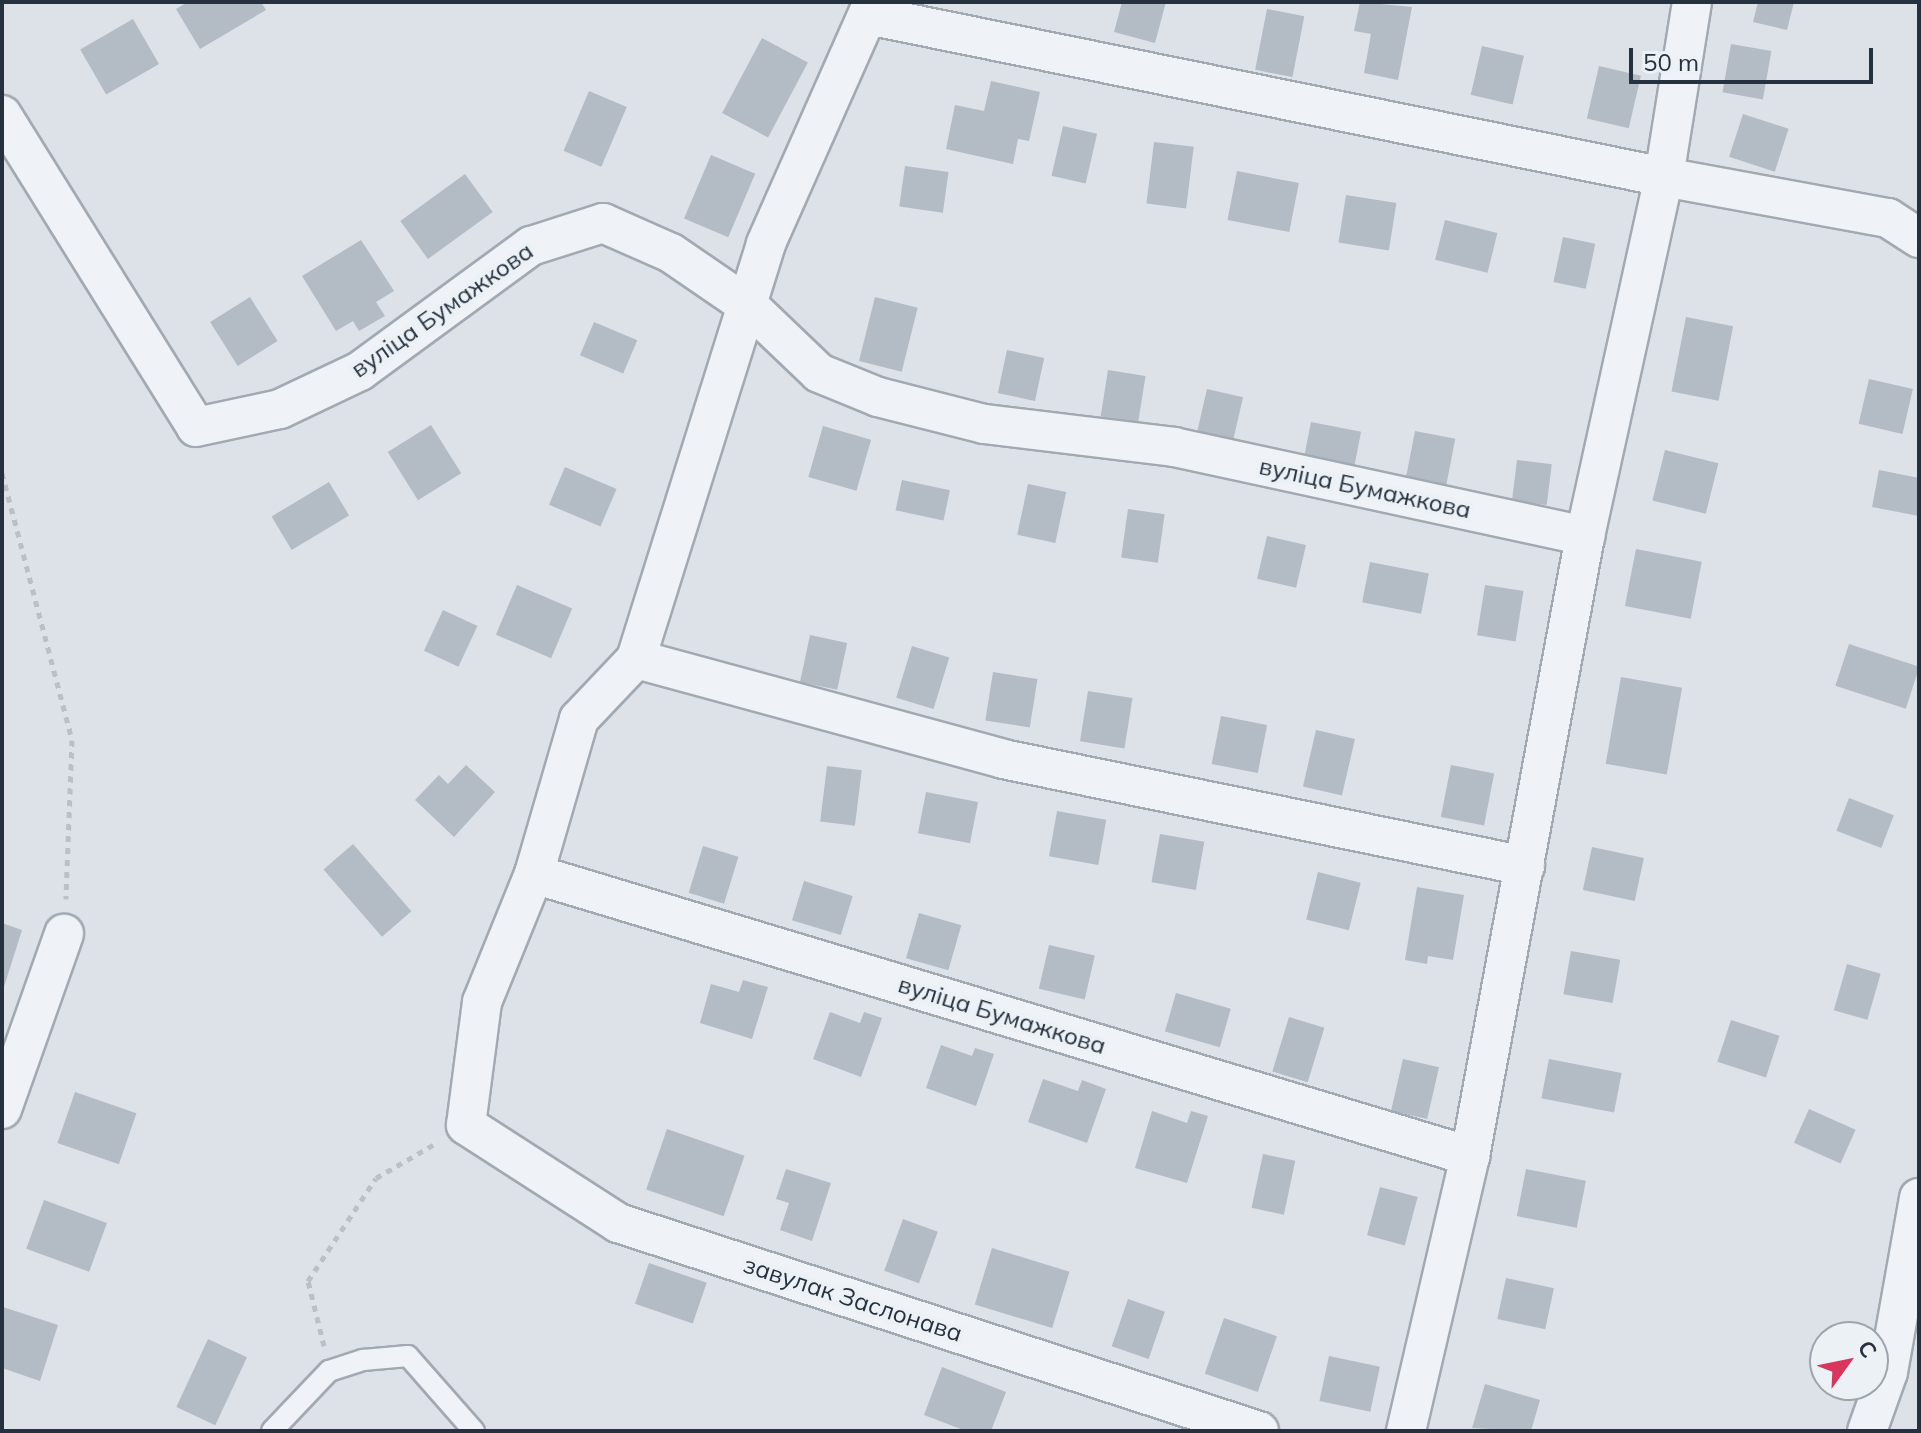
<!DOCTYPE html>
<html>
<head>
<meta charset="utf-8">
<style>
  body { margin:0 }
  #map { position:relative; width:1921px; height:1433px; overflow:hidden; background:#dce2e8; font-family:Mulish,sans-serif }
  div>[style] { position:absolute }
  .building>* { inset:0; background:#b3bbc5; transform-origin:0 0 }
  .path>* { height:5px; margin-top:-2.5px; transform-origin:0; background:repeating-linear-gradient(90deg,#bac0c6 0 6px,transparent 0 12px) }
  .roads { filter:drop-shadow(2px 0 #a1a9b2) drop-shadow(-2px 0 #a1a9b2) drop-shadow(0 2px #a1a9b2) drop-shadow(0 -2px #a1a9b2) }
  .service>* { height:20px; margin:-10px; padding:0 10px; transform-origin:10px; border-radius:10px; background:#eff2f6 }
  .minor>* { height:38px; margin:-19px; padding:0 19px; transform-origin:19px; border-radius:19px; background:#eff2f6 }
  span { translate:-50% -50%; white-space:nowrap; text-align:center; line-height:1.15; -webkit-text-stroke:8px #ecf1f5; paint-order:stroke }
  .street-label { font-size:24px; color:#25313f }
  .frame { position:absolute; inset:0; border:4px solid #25313f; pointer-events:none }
  .north { position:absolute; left:1809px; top:1321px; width:80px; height:80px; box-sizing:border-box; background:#ecf1f5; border:2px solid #9ca4ac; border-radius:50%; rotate:57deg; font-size:22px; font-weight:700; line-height:32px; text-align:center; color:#25313f }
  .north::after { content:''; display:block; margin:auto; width:28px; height:36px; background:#d9355d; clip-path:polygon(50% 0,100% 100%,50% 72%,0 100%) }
  .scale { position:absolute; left:1629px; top:48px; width:244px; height:36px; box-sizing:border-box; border:4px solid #25313f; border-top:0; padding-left:10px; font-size:24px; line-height:28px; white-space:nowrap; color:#25313f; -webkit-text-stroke:6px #ecf1f5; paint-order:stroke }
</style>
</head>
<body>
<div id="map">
  <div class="building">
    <div style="clip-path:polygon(188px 2px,261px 2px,266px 10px,200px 49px,176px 9px)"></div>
    <div style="clip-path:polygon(1122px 2px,1166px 2px,1155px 43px,1114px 32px)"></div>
    <div style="clip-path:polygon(1360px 2px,1412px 7px,1398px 80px,1364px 73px,1371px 34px,1354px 31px)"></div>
    <div style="clip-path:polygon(1758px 2px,1794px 2px,1787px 30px,1753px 22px)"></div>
    <div style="left:1267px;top:9px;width:38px;height:62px;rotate:11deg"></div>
    <div style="left:133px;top:19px;width:52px;height:61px;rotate:60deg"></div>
    <div style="left:762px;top:38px;width:52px;height:85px;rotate:28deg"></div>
    <div style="left:1731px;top:44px;width:41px;height:49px;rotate:10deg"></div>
    <div style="left:1482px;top:46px;width:43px;height:50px;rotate:13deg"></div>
    <div style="left:1599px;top:66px;width:43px;height:54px;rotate:13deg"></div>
    <div style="clip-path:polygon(991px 81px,1040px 92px,1029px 141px,1018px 139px,1013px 164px,946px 149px,955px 105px,984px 111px)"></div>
    <div style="left:589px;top:91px;width:41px;height:65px;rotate:23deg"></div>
    <div style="left:1743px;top:114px;width:48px;height:45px;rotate:18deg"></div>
    <div style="left:1063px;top:126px;width:35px;height:51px;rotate:13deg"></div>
    <div style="left:1154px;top:142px;width:40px;height:62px;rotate:7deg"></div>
    <div style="left:711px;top:155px;width:48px;height:69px;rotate:23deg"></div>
    <div style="left:905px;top:166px;width:44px;height:41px;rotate:8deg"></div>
    <div style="left:1237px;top:171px;width:63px;height:50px;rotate:11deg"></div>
    <div style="left:465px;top:174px;width:47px;height:80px;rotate:54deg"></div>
    <div style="left:1346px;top:195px;width:51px;height:48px;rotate:9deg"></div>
    <div style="left:1445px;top:220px;width:54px;height:41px;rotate:14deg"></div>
    <div style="left:1563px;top:237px;width:33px;height:46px;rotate:12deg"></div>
    <div style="clip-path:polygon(361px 240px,394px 291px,376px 302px,385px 316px,359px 331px,353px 321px,336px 331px,302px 276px)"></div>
    <div style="left:250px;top:297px;width:52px;height:47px;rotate:58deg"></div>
    <div style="left:875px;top:297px;width:44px;height:66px;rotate:14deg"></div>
    <div style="left:1686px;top:317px;width:48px;height:76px;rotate:11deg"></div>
    <div style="left:594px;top:322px;width:47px;height:36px;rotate:23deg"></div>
    <div style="left:1007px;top:350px;width:38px;height:44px;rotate:12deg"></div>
    <div style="left:1108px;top:370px;width:38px;height:47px;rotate:9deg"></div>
    <div style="left:1869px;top:379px;width:45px;height:46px;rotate:13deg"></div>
    <div style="left:1207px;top:389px;width:37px;height:49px;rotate:13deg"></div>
    <div style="left:1311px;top:422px;width:51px;height:39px;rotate:11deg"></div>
    <div style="left:431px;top:425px;width:57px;height:51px;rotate:58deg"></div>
    <div style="left:823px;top:426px;width:50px;height:53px;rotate:16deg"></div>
    <div style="left:1415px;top:431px;width:41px;height:51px;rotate:11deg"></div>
    <div style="left:1665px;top:450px;width:55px;height:52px;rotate:14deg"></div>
    <div style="left:1517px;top:460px;width:35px;height:41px;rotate:7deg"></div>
    <div style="left:565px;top:467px;width:56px;height:41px;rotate:23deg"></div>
    <div style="clip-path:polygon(1879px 470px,1919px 478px,1919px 516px,1872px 507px)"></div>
    <div style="left:902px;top:480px;width:49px;height:31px;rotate:12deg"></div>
    <div style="left:329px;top:482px;width:39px;height:67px;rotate:59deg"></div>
    <div style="left:1028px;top:484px;width:39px;height:52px;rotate:12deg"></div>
    <div style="left:1128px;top:509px;width:37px;height:49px;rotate:8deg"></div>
    <div style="left:1267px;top:536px;width:40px;height:44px;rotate:13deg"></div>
    <div style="left:1636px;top:549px;width:67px;height:58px;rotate:11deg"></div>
    <div style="left:1370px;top:562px;width:60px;height:41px;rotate:11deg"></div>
    <div style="left:517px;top:585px;width:60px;height:54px;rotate:23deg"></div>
    <div style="left:1485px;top:585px;width:39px;height:51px;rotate:9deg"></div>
    <div style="left:443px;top:610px;width:38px;height:45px;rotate:25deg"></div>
    <div style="left:810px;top:635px;width:38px;height:48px;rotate:12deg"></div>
    <div style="left:1849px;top:644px;width:74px;height:44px;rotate:18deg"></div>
    <div style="left:912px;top:646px;width:39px;height:54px;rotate:17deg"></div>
    <div style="left:993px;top:672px;width:45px;height:49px;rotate:9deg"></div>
    <div style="left:1621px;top:677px;width:62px;height:88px;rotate:10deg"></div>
    <div style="left:1088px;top:691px;width:45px;height:51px;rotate:9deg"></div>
    <div style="left:1221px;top:716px;width:47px;height:49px;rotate:11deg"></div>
    <div style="left:1316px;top:730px;width:40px;height:58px;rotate:13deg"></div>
    <div style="clip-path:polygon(466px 765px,495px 792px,454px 837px,415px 800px,439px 775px,448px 784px)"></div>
    <div style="left:1451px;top:765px;width:44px;height:53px;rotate:11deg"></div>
    <div style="left:827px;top:766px;width:35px;height:56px;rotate:7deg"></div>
    <div style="left:926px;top:792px;width:53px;height:42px;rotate:11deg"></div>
    <div style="left:1849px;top:798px;width:48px;height:35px;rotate:21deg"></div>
    <div style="left:1057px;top:811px;width:50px;height:46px;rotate:10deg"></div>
    <div style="left:1160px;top:834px;width:45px;height:49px;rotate:10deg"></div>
    <div style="left:353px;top:844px;width:89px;height:39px;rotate:49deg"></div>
    <div style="left:703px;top:846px;width:37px;height:49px;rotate:17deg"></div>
    <div style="left:1592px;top:847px;width:53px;height:44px;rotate:12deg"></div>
    <div style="left:1318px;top:872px;width:44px;height:49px;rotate:14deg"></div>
    <div style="left:804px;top:881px;width:51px;height:41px;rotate:17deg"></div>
    <div style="clip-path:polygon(1417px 887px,1464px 895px,1453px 960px,1428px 956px,1427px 964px,1405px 960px)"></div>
    <div style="left:919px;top:913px;width:44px;height:47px;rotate:16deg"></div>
    <div style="clip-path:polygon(2px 923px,22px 930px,3px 990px,2px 989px)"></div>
    <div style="left:1049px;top:945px;width:47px;height:45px;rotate:13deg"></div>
    <div style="left:1571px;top:951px;width:50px;height:44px;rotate:10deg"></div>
    <div style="left:1847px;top:964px;width:35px;height:48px;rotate:16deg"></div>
    <div style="clip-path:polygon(743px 980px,768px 987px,752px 1039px,700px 1023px,711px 984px,739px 992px)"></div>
    <div style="left:1176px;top:993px;width:57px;height:40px;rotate:16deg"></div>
    <div style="clip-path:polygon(830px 1012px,860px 1023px,864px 1012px,882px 1018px,861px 1077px,813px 1059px)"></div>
    <div style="left:1289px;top:1017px;width:37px;height:57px;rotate:17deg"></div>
    <div style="left:1731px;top:1020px;width:51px;height:44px;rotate:18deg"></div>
    <div style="clip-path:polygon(941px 1045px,972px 1056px,975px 1048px,994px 1054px,976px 1106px,926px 1088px)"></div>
    <div style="left:1403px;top:1059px;width:37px;height:53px;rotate:13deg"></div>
    <div style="left:1549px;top:1059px;width:74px;height:40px;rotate:11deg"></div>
    <div style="clip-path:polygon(1043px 1079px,1078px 1091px,1082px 1080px,1106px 1089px,1087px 1143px,1028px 1122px)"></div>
    <div style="left:75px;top:1092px;width:65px;height:54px;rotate:19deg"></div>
    <div style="left:1809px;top:1109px;width:51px;height:37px;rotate:24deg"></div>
    <div style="clip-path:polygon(1152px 1111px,1187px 1123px,1191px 1111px,1208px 1116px,1187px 1183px,1135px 1168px)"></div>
    <div style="left:667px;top:1129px;width:82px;height:64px;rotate:19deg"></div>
    <div style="left:1263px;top:1154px;width:33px;height:55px;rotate:12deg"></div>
    <div style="clip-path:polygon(786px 1169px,831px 1183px,812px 1241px,780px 1230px,789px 1203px,776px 1199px)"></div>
    <div style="left:1526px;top:1169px;width:61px;height:48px;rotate:11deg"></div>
    <div style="left:1380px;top:1187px;width:39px;height:50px;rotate:15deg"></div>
    <div style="left:44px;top:1200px;width:67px;height:52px;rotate:20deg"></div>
    <div style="left:903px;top:1219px;width:37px;height:55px;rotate:20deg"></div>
    <div style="left:992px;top:1248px;width:81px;height:59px;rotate:17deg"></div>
    <div style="left:649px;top:1263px;width:61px;height:43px;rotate:19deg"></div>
    <div style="left:1506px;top:1278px;width:49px;height:42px;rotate:12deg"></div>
    <div style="left:1128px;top:1299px;width:39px;height:50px;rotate:19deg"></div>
    <div style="clip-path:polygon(3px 1307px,58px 1325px,40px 1381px,2px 1368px)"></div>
    <div style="left:1224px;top:1318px;width:56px;height:59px;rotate:19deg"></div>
    <div style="left:208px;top:1339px;width:43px;height:75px;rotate:25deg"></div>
    <div style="left:1329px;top:1356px;width:52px;height:46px;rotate:12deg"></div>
    <div style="clip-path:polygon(942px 1367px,1006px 1392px,991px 1431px,966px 1431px,924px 1415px)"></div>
    <div style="clip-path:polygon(1485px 1384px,1540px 1400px,1531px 1431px,1472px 1428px)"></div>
  </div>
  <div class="path">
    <div style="left:2px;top:473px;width:276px;rotate:75.3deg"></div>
    <div style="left:72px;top:740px;width:159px;rotate:92.2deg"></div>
    <div style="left:324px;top:1346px;width:67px;rotate:-103.8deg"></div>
    <div style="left:308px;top:1281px;width:123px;rotate:-56.6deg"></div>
    <div style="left:376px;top:1178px;width:72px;rotate:-30.1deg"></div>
  </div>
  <div class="roads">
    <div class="service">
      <div style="left:272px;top:1431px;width:83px;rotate:-46.5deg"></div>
      <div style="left:329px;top:1371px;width:36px;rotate:-18deg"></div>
      <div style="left:363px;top:1360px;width:45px;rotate:-5.1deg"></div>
      <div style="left:408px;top:1356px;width:100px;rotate:48.7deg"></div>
    </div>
    <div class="minor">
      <div style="left:873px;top:2px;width:265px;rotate:113.9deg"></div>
      <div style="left:766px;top:244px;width:435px;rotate:107.4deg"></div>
      <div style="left:636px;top:659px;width:83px;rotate:133.5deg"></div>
      <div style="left:579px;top:719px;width:161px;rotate:106.2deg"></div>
      <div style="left:534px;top:874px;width:138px;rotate:112.1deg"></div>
      <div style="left:482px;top:1002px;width:124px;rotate:97.4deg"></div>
      <div style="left:466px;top:1125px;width:181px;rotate:32.8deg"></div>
      <div style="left:618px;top:1223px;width:674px;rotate:17.98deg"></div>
      <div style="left:868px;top:15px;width:812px;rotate:11.5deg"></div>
      <div style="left:1664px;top:177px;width:228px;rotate:10.4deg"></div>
      <div style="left:1888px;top:218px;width:37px;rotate:33deg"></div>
      <div style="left:2px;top:115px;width:367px;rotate:58.1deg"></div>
      <div style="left:196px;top:427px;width:86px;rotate:-12.1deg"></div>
      <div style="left:280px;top:409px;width:89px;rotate:-25.4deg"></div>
      <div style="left:360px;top:371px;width:212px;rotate:-36.2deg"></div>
      <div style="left:531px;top:246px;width:76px;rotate:-17.7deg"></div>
      <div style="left:603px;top:223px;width:74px;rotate:23.8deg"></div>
      <div style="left:671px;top:253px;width:96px;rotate:34.4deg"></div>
      <div style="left:750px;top:307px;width:95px;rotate:43.7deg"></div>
      <div style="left:819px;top:373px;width:64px;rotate:22.1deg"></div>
      <div style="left:878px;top:397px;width:109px;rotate:14.3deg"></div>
      <div style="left:984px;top:424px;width:191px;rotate:6.9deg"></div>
      <div style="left:1174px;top:447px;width:421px;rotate:12.2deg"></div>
      <div style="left:636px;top:659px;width:380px;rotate:15.2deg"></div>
      <div style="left:1003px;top:759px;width:533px;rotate:11.58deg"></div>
      <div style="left:534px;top:874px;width:978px;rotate:16.77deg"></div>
      <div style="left:2px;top:1109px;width:186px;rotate:-70.5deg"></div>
      <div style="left:1406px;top:1431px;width:282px;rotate:-76.9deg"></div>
      <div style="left:1470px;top:1156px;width:631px;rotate:-79.49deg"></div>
      <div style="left:1585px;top:536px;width:368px;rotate:-77.6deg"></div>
      <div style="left:1664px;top:177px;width:177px;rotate:-80.9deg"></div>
      <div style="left:1867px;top:1431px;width:63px;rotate:-70.4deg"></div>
      <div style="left:1888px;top:1372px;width:177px;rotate:-79.9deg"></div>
    </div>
  </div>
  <div class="street-label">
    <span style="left:442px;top:310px;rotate:-35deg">вуліца Бумажкова</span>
    <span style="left:1365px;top:488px;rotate:12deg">вуліца Бумажкова</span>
    <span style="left:1002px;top:1015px;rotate:17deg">вуліца Бумажкова</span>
    <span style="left:853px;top:1299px;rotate:18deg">завулак Заслонава</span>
  </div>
  <div class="frame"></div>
  <div class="north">С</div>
  <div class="scale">50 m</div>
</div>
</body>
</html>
